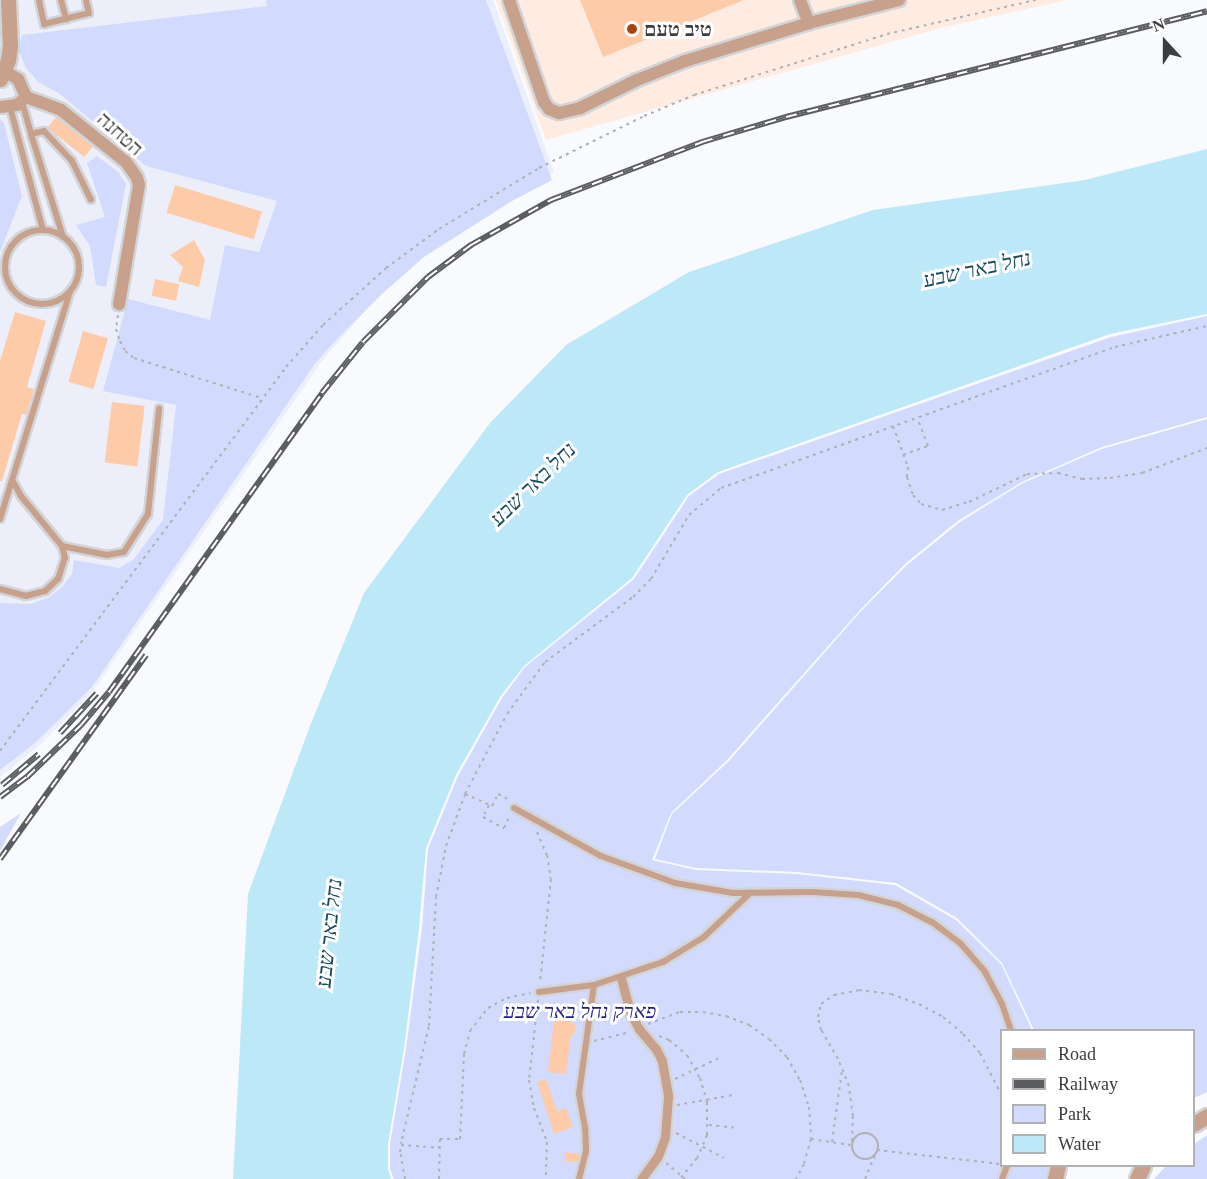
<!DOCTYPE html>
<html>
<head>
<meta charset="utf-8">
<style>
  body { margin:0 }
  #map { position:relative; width:1207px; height:1179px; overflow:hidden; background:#f9fafe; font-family:"Times New Roman","Noto Sans Hebrew",serif }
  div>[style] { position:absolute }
  .commercial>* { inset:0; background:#feece2 }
  .built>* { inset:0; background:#eceffa }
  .green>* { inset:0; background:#d2dbfd }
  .water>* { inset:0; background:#bde8f7 }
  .building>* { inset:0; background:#fecba9; transform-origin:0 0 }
  .path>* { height:2px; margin-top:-1px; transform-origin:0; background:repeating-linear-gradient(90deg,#b0b1b4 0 3px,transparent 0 7.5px) }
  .path>.ring { margin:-1px; padding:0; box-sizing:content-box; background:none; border:2px solid #b0b1b4; border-radius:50% }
  .roads { filter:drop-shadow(2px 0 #d3d4d8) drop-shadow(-2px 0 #d3d4d8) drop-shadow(0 2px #d3d4d8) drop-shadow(0 -2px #d3d4d8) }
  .service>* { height:6px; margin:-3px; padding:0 3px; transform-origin:3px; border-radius:3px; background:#c7a18b }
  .service>.ring { margin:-3px; padding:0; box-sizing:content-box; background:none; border:6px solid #c7a18b; border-radius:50% }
  .pedestrian>* { height:9px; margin:-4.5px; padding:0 4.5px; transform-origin:4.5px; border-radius:4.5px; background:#c7a18b }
  .minor>* { height:12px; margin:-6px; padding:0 6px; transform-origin:6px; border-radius:6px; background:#c7a18b }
  .tertiary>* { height:15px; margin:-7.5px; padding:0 7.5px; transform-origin:7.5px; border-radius:7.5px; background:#c7a18b }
  .rail>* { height:6px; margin-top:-3px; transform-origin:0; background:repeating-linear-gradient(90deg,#fff 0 11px,#5c5d60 0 22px); box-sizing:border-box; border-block:2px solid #5c5d60 }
  .dots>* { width:16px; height:16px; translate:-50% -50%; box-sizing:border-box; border:3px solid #fff; border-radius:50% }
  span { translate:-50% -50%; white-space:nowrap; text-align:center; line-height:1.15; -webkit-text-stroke:6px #fff; paint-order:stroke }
  .poi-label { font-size:20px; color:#3c3d3f; font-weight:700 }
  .left { translate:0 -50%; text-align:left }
  .street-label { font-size:20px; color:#3c3d3f }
  .park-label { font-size:20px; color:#22217f; font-style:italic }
  .water-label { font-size:21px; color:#164c5c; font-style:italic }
  .legend { position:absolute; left:1000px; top:1029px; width:195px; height:138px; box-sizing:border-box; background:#fff; border:2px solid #b1b1b2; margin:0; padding:8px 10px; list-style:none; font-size:18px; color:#3c3d3f }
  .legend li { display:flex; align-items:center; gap:12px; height:30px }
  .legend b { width:30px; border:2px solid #b1b1b2 }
  .north { position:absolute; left:1135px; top:12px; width:60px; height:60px; -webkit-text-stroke:4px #fff; paint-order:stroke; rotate:339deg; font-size:16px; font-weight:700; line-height:24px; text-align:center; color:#3c3d3f }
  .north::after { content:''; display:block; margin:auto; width:21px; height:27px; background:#3c3d3f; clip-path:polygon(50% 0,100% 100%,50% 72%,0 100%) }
</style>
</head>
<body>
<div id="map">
  <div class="commercial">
    <div style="clip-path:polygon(496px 0,1068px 0,944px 27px,546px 140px)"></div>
  </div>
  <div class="built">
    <div style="clip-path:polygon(0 0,493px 0,554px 172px,449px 233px,388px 284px,322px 361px,93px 691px,40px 745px,0 777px)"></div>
  </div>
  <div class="green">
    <div style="clip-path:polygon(266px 0,486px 0,552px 180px,512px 201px,424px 257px,383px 293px,335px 341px,314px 365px,92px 687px,34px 744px,0 770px,0 603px,31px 604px,49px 597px,62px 587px,72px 574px,74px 560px,119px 568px,133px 560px,163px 520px,176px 405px,103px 391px,128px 299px,210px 320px,225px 245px,259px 252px,277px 201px,146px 166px,60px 94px,38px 82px,26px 68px,18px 49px,22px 35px,267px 6px)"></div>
    <div style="clip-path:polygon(0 119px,4px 123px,22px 196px,0 252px)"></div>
    <div style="clip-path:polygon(97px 156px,118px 172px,126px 184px,106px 287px,96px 285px,90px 246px,76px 225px,105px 217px,87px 163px)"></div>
    <div style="clip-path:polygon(1207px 316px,1207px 417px,1102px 447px,1022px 482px,959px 520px,906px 563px,861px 609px,727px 760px,671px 813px,652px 860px,696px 870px,797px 874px,895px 885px,956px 920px,1001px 964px,1032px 1030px,1002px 1030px,1002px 1166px,1051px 1166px,1048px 1179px,394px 1179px,390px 1169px,390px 1144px,406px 1049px,422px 928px,428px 849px,458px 776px,502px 698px,525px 667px,634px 579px,689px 496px,719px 474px,1111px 337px)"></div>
    <div style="clip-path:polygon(1207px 419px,1207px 1092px,1194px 1098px,1194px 1030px,1034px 1030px,1002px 963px,957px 918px,896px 883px,797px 872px,696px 868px,655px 859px,672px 814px,729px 761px,862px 610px,907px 565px,960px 522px,1023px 483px,1102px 449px)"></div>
    <div style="clip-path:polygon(21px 813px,0 851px,0 827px)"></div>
    <div style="clip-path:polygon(1207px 1135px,1207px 1179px,1154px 1179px,1166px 1166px,1194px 1166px,1194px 1144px)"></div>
  </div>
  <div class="water">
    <div style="clip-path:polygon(1207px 149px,1207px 314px,1110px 334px,718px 472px,687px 495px,632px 578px,524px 666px,500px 697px,456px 775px,426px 848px,419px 928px,404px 1049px,388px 1144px,388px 1169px,391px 1179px,233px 1179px,248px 894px,310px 726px,364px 593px,490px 423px,566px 345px,689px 272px,873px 210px,1085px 180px)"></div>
  </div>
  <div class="building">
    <div style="clip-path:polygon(580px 0,744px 0,603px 57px)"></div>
    <div style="left:56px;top:117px;width:47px;height:14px;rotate:38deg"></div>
    <div style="left:175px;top:185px;width:91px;height:29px;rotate:17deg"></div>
    <div style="clip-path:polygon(194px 240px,205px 260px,199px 287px,178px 281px,183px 267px,170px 255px)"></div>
    <div style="left:155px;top:279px;width:25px;height:17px;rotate:12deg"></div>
    <div style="clip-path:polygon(15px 312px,46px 321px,27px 387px,34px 389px,26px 415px,22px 414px,2px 481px,0 481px,0 361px)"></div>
    <div style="left:83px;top:331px;width:26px;height:53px;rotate:16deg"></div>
    <div style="left:112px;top:402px;width:33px;height:61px;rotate:7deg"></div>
    <div style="clip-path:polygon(555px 1011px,573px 1014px,571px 1023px,576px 1024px,574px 1035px,571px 1034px,566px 1074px,548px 1072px)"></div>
    <div style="clip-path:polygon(546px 1079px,557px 1111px,566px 1108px,573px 1127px,554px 1134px,537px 1082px)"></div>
    <div style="left:566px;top:1152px;width:14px;height:9px;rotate:8deg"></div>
  </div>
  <div class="path">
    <div style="left:118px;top:315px;width:14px;rotate:98deg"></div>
    <div style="left:116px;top:329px;width:13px;rotate:72deg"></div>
    <div style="left:120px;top:341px;width:11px;rotate:63deg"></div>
    <div style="left:125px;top:351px;width:11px;rotate:38deg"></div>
    <div style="left:134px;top:358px;width:134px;rotate:17.4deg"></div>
    <div style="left:893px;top:426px;width:44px;rotate:69.9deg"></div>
    <div style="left:908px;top:467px;width:10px;rotate:96deg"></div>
    <div style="left:907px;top:477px;width:19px;rotate:72deg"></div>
    <div style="left:913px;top:495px;width:12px;rotate:48deg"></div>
    <div style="left:921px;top:504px;width:22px;rotate:16deg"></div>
    <div style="left:942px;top:510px;width:28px;rotate:-17deg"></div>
    <div style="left:969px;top:502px;width:64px;rotate:-25.8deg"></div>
    <div style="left:1027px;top:474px;width:31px;rotate:-2deg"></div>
    <div style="left:1058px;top:473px;width:25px;rotate:14deg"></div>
    <div style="left:1082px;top:479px;width:28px;rotate:-2deg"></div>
    <div style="left:1110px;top:478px;width:32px;rotate:-9deg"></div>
    <div style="left:1142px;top:473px;width:70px;rotate:-21deg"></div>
    <div style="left:903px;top:455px;width:27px;rotate:-20deg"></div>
    <div style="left:928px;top:446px;width:30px;rotate:-111deg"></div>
    <div style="left:0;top:751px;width:479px;rotate:-53.3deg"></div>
    <div style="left:286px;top:367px;width:56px;rotate:-48.6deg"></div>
    <div style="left:323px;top:325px;width:85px;rotate:-42.1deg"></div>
    <div style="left:386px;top:268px;width:66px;rotate:-36.3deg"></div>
    <div style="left:439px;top:229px;width:117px;rotate:-31.4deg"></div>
    <div style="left:539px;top:168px;width:117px;rotate:-26.3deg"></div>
    <div style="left:644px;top:116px;width:54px;rotate:-22.8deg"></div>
    <div style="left:694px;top:95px;width:202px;rotate:-17.5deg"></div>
    <div style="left:887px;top:34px;width:153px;rotate:-12.9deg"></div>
    <div style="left:465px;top:794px;width:30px;rotate:24deg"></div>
    <div style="left:492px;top:806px;width:13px;rotate:-63deg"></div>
    <div style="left:498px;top:794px;width:13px;rotate:27deg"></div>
    <div style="left:489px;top:805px;width:13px;rotate:117deg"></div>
    <div style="left:483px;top:817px;width:24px;rotate:28deg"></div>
    <div style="left:504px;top:828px;width:14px;rotate:-65deg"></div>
    <div style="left:537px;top:832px;width:25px;rotate:67deg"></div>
    <div style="left:547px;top:855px;width:24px;rotate:81deg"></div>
    <div style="left:551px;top:879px;width:104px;rotate:96.1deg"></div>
    <div style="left:538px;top:1000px;width:81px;rotate:96.4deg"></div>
    <div style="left:529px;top:1080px;width:28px;rotate:80deg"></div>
    <div style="left:534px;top:1108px;width:36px;rotate:69deg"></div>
    <div style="left:547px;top:1142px;width:37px;rotate:92deg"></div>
    <div style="left:648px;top:1024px;width:34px;rotate:-21deg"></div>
    <div style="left:680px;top:1012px;width:23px"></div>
    <div style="left:703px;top:1012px;width:23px;rotate:10deg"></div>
    <div style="left:726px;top:1016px;width:25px;rotate:21deg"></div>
    <div style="left:749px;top:1025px;width:24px;rotate:35deg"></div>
    <div style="left:769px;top:1039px;width:25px;rotate:45deg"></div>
    <div style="left:787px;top:1057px;width:26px;rotate:61deg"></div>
    <div style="left:800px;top:1080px;width:28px;rotate:72deg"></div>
    <div style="left:809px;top:1107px;width:32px;rotate:86deg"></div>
    <div style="left:811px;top:1139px;width:26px;rotate:106deg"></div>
    <div style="left:804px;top:1164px;width:17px;rotate:118deg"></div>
    <div style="left:659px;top:1036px;width:11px;rotate:22deg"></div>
    <div style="left:669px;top:1040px;width:23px;rotate:40deg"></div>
    <div style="left:687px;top:1055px;width:26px;rotate:61deg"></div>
    <div style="left:700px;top:1078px;width:25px;rotate:74deg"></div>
    <div style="left:707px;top:1102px;width:33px;rotate:90deg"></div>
    <div style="left:707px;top:1135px;width:25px;rotate:113deg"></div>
    <div style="left:697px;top:1158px;width:27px;rotate:129deg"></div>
    <div style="left:594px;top:1041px;width:36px;rotate:-14deg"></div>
    <div style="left:675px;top:1079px;width:49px;rotate:-25.5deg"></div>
    <div style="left:677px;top:1105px;width:57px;rotate:-10.1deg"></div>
    <div style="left:709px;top:1125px;width:27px;rotate:6deg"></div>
    <div class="ring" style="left:852px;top:1133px;width:24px;height:24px"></div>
    <div style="left:676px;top:1133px;width:54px;rotate:27.5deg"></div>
    <div style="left:811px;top:1139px;width:40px;rotate:8.5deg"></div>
    <div style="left:852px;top:1141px;width:25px;rotate:-88deg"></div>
    <div style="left:853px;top:1116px;width:30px;rotate:-98deg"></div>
    <div style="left:849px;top:1086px;width:29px;rotate:-112deg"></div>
    <div style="left:838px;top:1059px;width:34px;rotate:-120deg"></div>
    <div style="left:821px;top:1030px;width:13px;rotate:-103deg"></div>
    <div style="left:818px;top:1017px;width:13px;rotate:-77deg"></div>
    <div style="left:821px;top:1004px;width:16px;rotate:-35deg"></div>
    <div style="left:834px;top:995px;width:25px;rotate:-11deg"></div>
    <div style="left:859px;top:990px;width:32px;rotate:7deg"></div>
    <div style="left:891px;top:994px;width:30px;rotate:20deg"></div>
    <div style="left:919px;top:1004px;width:27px;rotate:28deg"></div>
    <div style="left:943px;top:1017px;width:26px;rotate:40deg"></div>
    <div style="left:963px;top:1034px;width:25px;rotate:48deg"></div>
    <div style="left:980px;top:1053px;width:48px;rotate:62.9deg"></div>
    <div style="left:832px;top:1142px;width:73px;rotate:-82.1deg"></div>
    <div style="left:401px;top:1145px;width:39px;rotate:4deg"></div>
    <div style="left:877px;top:1150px;width:124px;rotate:6.5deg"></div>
    <div style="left:666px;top:1163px;width:25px;rotate:40deg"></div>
    <div style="left:405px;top:1179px;width:27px;rotate:-100deg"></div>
    <div style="left:400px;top:1152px;width:13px;rotate:-81deg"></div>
    <div style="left:402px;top:1139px;width:116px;rotate:-76.6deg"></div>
    <div style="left:429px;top:1026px;width:129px;rotate:-86.9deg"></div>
    <div style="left:436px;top:897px;width:52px;rotate:-78.9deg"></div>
    <div style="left:446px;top:846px;width:55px;rotate:-69.9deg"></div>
    <div style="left:465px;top:794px;width:90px;rotate:-62.3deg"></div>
    <div style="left:507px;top:714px;width:64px;rotate:-53.8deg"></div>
    <div style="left:545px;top:662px;width:109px;rotate:-36.5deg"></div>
    <div style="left:633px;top:597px;width:25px;rotate:-45deg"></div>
    <div style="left:651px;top:579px;width:74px;rotate:-59.3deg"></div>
    <div style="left:689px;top:515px;width:42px;rotate:-40.2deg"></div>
    <div style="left:721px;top:488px;width:418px;rotate:-19.7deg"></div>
    <div style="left:1115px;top:347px;width:94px;rotate:-12.9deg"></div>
    <div style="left:439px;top:1179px;width:40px;rotate:-88.6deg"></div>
    <div style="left:440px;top:1139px;width:20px"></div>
    <div style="left:460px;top:1139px;width:85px;rotate:-87.3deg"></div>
    <div style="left:464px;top:1054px;width:24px;rotate:-75deg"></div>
    <div style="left:470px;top:1031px;width:29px;rotate:-52deg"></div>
    <div style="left:488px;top:1008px;width:21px;rotate:-28deg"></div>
    <div style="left:507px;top:998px;width:24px;rotate:-12deg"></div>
    <div style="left:865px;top:1179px;width:25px;rotate:-67deg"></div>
  </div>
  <div class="roads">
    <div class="service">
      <div style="left:39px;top:0;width:25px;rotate:78deg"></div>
      <div style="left:44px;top:24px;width:46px;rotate:-13.7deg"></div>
      <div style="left:89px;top:13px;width:13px;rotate:-103deg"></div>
      <div style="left:61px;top:0;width:20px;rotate:75deg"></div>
      <div style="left:22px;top:102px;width:33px;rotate:74deg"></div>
      <div style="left:31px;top:134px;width:13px;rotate:-13deg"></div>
      <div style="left:44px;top:131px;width:41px;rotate:47deg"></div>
      <div style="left:72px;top:161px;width:43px;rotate:64deg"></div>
      <div style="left:10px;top:107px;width:127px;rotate:75deg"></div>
      <div style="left:31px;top:134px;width:108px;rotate:72.7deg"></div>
      <div class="ring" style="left:5px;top:230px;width:68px;height:68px"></div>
      <div style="left:0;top:519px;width:238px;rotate:-72.9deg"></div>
      <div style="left:62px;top:546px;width:46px;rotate:11.3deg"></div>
      <div style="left:107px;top:555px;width:17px;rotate:-10deg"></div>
      <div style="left:124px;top:552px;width:45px;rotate:-57.7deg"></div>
      <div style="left:148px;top:514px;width:106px;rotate:-84deg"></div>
      <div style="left:0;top:589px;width:27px;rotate:15deg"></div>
      <div style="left:26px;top:596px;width:20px;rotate:-15deg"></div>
      <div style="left:45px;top:591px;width:18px;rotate:-43deg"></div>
      <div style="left:58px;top:579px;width:22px;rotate:-72deg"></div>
      <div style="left:65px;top:558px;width:12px;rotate:-104deg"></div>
      <div style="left:62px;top:546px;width:65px;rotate:-129.4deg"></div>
      <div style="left:21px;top:496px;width:18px;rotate:-119deg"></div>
      <div style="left:514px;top:808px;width:99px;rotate:28.9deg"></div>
      <div style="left:601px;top:856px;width:79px;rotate:20deg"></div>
      <div style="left:675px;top:883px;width:59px;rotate:9.8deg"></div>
      <div style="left:733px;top:893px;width:80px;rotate:-0.7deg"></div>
      <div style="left:813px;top:892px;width:45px;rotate:3.8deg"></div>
      <div style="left:858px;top:895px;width:41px;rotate:14deg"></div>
      <div style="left:898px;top:905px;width:38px;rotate:27deg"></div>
      <div style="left:932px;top:922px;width:36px;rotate:37deg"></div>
      <div style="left:961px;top:944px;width:37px;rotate:49deg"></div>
      <div style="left:985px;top:972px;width:36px;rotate:62deg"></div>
      <div style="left:1002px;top:1004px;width:28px;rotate:71deg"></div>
      <div style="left:539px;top:992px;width:55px;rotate:-7.3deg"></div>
      <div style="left:594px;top:985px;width:73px;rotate:-18.4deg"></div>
      <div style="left:663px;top:962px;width:48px;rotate:-31.4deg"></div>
      <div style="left:704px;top:937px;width:64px;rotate:-43.7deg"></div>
      <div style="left:579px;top:1179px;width:29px;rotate:-76deg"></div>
      <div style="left:586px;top:1151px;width:23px;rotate:-92deg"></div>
      <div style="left:585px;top:1128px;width:35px;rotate:-100deg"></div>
      <div style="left:579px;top:1094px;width:110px;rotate:-82.2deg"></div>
      <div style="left:1002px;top:1179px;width:14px;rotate:-69deg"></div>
    </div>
    <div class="pedestrian">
      <div style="left:621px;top:978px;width:35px;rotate:75deg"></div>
      <div style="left:630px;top:1012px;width:19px;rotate:62deg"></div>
      <div style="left:639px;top:1029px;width:26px;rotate:50deg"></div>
      <div style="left:656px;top:1049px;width:13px;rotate:63deg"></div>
      <div style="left:662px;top:1061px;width:36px;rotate:80deg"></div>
      <div style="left:668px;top:1096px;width:41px;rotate:94.2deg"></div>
      <div style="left:665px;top:1137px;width:20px;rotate:110deg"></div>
      <div style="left:658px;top:1156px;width:29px;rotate:126deg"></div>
    </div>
    <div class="minor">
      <div style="left:509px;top:0;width:108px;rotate:71.1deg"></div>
      <div style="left:544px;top:102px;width:9px;rotate:54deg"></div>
      <div style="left:549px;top:109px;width:11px;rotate:22deg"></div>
      <div style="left:559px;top:113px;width:22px;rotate:-13deg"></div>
      <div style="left:580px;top:108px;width:64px;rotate:-26.2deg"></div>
      <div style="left:637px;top:80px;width:52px;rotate:-21.6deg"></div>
      <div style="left:685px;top:61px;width:130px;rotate:-17deg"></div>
      <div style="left:809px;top:23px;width:93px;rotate:-14.3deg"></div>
      <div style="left:800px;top:0;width:25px;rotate:69deg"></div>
      <div style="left:0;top:69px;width:21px;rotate:29deg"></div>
      <div style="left:18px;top:79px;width:20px;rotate:66deg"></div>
      <div style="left:26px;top:97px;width:12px;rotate:138deg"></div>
      <div style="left:17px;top:105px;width:17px;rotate:173deg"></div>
      <div style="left:26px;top:97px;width:37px;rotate:20deg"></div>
      <div style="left:61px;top:110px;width:83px;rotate:38.7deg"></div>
      <div style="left:126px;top:162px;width:19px;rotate:55deg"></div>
      <div style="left:137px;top:178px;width:7px;rotate:74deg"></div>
      <div style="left:139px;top:185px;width:121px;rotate:99.5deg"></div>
    </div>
    <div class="tertiary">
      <div style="left:0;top:79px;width:21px;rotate:-67deg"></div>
      <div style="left:8px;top:60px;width:14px;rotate:-82deg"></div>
      <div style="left:10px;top:46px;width:46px;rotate:-92.5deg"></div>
      <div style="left:1194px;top:1124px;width:15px;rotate:-32deg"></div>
      <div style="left:1055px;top:1179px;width:13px;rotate:-77deg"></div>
      <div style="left:1137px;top:1179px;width:14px;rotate:-65deg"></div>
    </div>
  </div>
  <div class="rail">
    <div style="left:60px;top:733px;width:54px;rotate:-47.2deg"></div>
    <div style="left:2px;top:785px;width:48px;rotate:-40deg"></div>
    <div style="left:0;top:797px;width:34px;rotate:-37deg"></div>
    <div style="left:27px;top:777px;width:75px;rotate:-43.9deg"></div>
    <div style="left:81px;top:725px;width:43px;rotate:-49.7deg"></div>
    <div style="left:109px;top:692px;width:367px;rotate:-54.5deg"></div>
    <div style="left:322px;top:393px;width:65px;rotate:-51.2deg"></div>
    <div style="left:363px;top:342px;width:92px;rotate:-45deg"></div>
    <div style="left:428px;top:277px;width:54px;rotate:-36.7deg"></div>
    <div style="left:471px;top:245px;width:92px;rotate:-29.4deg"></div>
    <div style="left:551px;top:200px;width:162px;rotate:-21deg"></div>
    <div style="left:702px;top:142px;width:88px;rotate:-16.6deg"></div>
    <div style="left:786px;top:117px;width:434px;rotate:-14.1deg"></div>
    <div style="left:0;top:859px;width:251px;rotate:-54.4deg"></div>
  </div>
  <div class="dots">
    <div style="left:632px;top:29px;background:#a8450d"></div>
  </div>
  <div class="poi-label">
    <span class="left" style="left:644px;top:29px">טיב טעם</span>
  </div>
  <div class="street-label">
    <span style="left:120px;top:134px;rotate:42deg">הטחנה</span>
  </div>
  <div class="park-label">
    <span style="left:580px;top:1011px">פארק נחל באר שבע</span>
  </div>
  <div class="water-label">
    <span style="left:977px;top:269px;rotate:-12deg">נחל באר שבע</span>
    <span style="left:533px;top:484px;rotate:-44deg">נחל באר שבע</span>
    <span style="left:329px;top:933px;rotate:-84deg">נחל באר שבע</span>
  </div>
  <ul class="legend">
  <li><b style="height:8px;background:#c7a18b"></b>Road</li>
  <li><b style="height:8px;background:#5c5d60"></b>Railway</li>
  <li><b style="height:16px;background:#d2dbfd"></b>Park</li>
  <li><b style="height:16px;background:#bde8f7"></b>Water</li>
  </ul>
  <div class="north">N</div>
</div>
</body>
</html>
